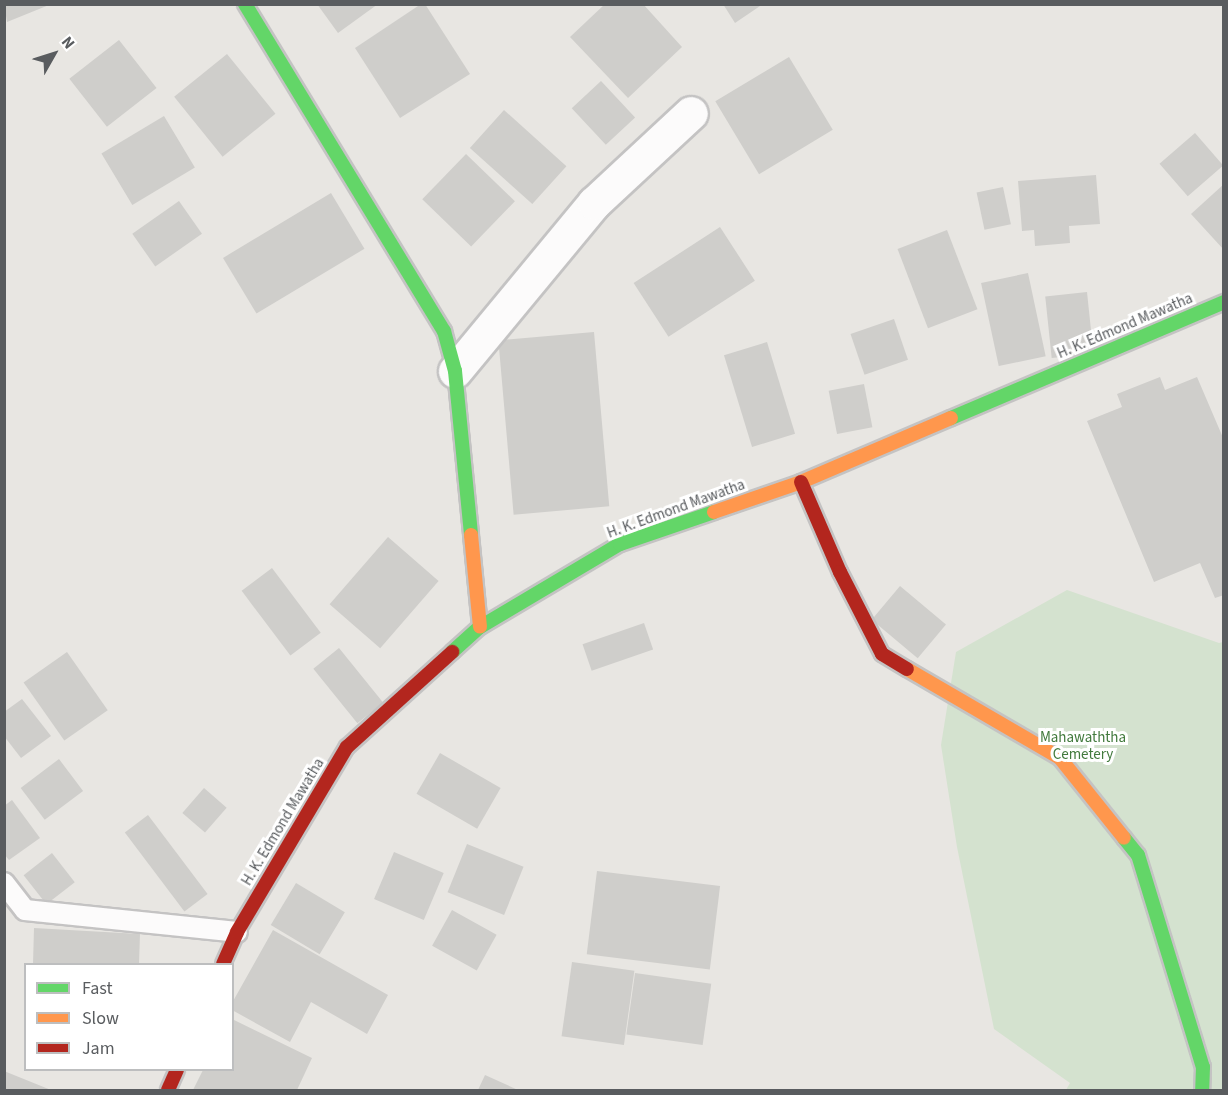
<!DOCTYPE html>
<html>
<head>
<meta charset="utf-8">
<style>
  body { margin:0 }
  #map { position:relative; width:1228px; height:1095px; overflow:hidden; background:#e8e6e2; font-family:"Source Sans 3",sans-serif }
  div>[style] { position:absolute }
  .green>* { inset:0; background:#d4e2cf }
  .building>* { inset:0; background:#cfcecb; transform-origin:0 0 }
  .roads { filter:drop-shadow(2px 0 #c4c3c3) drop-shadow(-2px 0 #c4c3c3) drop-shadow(0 2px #c4c3c3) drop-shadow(0 -2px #c4c3c3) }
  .lane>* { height:20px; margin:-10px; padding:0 10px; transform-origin:10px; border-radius:10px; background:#fcfbfb }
  .street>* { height:33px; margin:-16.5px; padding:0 16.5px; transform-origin:16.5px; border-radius:16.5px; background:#fcfbfb }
  .fast>* { height:14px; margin:-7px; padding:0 7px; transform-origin:7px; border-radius:7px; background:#63d668 }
  .slow>* { height:14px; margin:-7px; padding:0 7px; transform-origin:7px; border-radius:7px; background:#ff974d }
  .jam>* { height:14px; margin:-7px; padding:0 7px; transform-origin:7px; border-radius:7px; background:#b3261e }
  span { translate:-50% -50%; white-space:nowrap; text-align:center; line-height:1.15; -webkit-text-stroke:6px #fff; paint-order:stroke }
  .street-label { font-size:15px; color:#595c5f }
  .park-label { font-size:15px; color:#427a3d }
  .frame { position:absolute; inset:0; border:6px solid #595c5f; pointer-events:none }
  .legend { position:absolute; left:24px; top:963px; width:210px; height:108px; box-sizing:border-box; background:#fff; border:2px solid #bdbebf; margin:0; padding:8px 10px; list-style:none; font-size:18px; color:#595c5f }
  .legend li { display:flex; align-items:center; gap:12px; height:30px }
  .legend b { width:30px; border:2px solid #bdbebf }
  .north { position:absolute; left:24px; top:24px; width:60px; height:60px; -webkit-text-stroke:4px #fff; paint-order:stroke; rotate:51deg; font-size:16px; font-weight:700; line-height:24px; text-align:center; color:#595c5f }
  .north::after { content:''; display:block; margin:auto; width:21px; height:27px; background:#595c5f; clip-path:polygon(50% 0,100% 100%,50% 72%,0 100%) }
</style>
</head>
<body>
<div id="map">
  <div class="green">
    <div style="clip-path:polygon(1067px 590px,1219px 643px,1223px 642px,1223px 1090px,1066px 1090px,1070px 1083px,994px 1029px,957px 847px,941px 745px,956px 652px)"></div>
  </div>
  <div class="building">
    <div style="clip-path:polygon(4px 4px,49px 4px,49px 5px,7px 22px)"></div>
    <div style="clip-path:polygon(317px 4px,378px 4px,338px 33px)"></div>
    <div style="clip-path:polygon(421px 4px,425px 4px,470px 74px,400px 118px,355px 48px)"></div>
    <div style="clip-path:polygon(605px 4px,643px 4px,682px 47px,628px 98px,570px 37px)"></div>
    <div style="clip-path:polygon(723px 4px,763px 4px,735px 23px)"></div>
    <div style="left:119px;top:40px;width:61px;height:63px;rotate:52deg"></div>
    <div style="left:227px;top:54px;width:77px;height:68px;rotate:51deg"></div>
    <div style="left:789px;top:57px;width:85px;height:86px;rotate:59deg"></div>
    <div style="left:601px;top:81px;width:50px;height:40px;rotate:47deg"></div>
    <div style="left:504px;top:110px;width:84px;height:51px;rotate:42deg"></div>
    <div style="left:164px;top:116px;width:60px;height:73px;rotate:59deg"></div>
    <div style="left:1195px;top:133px;width:43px;height:47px;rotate:49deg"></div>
    <div style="left:466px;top:154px;width:68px;height:63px;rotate:44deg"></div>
    <div style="clip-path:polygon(1096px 175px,1100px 224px,1069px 226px,1070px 243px,1035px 246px,1034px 230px,1022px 231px,1018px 181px)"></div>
    <div style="clip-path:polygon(1224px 184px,1224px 250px,1191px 214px)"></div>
    <div style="left:1003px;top:187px;width:38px;height:27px;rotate:78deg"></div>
    <div style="left:331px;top:193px;width:65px;height:126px;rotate:59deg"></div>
    <div style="left:179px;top:201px;width:40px;height:57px;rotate:55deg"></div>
    <div style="left:720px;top:227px;width:64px;height:103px;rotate:57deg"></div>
    <div style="left:947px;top:230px;width:85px;height:53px;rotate:69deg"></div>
    <div style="left:1028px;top:273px;width:85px;height:48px;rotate:78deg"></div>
    <div style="left:1087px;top:292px;width:62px;height:42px;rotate:84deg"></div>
    <div style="left:894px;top:319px;width:43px;height:46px;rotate:71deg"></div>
    <div style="left:594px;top:332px;width:175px;height:96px;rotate:85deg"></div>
    <div style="left:767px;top:342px;width:96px;height:45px;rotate:73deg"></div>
    <div style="clip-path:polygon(1160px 377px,1165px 390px,1197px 377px,1224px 440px,1224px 595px,1215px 598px,1200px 563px,1154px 582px,1087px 421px,1122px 407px,1117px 394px)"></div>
    <div style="left:864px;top:384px;width:44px;height:36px;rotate:79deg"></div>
    <div style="left:388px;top:537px;width:67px;height:89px;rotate:41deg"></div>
    <div style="left:272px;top:568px;width:81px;height:38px;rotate:53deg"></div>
    <div style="left:900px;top:586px;width:60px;height:44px;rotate:40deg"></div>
    <div style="left:644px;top:623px;width:28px;height:65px;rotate:71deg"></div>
    <div style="left:339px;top:648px;width:70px;height:33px;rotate:51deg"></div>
    <div style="left:67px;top:652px;width:71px;height:53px;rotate:55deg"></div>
    <div style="clip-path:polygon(22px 699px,51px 736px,21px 758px,4px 736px,4px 712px)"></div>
    <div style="left:440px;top:753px;width:70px;height:47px;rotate:30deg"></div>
    <div style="left:59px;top:759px;width:40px;height:48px;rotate:53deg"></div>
    <div style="left:204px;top:788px;width:30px;height:33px;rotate:41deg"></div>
    <div style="clip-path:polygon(12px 800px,40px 838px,9px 860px,4px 854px,4px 806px)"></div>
    <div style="left:148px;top:815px;width:99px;height:29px;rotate:53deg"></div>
    <div style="left:467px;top:844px;width:61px;height:52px;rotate:22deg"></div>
    <div style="left:394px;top:852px;width:54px;height:51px;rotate:23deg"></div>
    <div style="left:52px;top:853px;width:37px;height:36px;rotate:52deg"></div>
    <div style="left:597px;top:871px;width:124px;height:84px;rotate:7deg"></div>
    <div style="left:296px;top:883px;width:57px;height:49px;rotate:31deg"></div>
    <div style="left:452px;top:910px;width:51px;height:41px;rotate:29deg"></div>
    <div style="clip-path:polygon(34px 928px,140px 934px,139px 964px,33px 964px)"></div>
    <div style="clip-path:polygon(273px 930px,388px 995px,367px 1034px,311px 1002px,290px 1042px,232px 1010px,232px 1003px)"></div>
    <div style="left:572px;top:962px;width:63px;height:75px;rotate:8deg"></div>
    <div style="left:635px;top:973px;width:77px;height:62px;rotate:8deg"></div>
    <div style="clip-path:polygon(232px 1019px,312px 1058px,297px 1090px,193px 1090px,203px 1070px,232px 1070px)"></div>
    <div style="clip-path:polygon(4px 1071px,51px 1090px,4px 1090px)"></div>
    <div style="clip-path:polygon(485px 1075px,518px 1090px,478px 1090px)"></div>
  </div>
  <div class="roads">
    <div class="lane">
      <div style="left:4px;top:883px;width:34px;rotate:52deg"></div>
      <div style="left:25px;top:910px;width:213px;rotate:5.9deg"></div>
    </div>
    <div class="street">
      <div style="left:455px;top:371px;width:218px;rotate:-50.4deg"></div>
      <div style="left:594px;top:203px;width:132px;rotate:-42.9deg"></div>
    </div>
    <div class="fast">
      <div style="left:245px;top:4px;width:383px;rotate:58.7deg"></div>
      <div style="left:444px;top:331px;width:41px;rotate:74.6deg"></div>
      <div style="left:455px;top:371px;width:165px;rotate:84.4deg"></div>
      <div style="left:951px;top:418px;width:297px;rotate:-23deg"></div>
      <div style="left:452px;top:652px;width:38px;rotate:-42deg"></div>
      <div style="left:480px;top:627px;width:163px;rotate:-30.7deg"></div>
      <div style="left:620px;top:544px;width:99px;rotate:-18.8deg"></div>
      <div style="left:1124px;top:838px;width:22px;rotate:51deg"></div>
      <div style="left:1138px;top:855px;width:222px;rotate:73deg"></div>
      <div style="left:1203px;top:1067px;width:23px;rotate:92deg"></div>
    </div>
    <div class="slow">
      <div style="left:714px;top:512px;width:92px;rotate:-19deg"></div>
      <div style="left:801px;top:482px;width:163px;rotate:-23.1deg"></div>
      <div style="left:471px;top:535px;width:92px;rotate:84.4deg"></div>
      <div style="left:907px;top:669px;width:177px;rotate:30.2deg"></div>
      <div style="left:1060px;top:758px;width:102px;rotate:51.3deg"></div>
    </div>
    <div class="jam">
      <div style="left:801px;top:482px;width:98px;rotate:66.6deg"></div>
      <div style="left:840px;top:572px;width:92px;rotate:62.9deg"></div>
      <div style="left:882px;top:654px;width:29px;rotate:31deg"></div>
      <div style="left:223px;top:964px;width:35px;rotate:-66deg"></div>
      <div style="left:237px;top:932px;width:215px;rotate:-59.3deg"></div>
      <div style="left:347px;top:747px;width:142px;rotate:-42.1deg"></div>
      <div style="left:168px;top:1090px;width:22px;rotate:-66deg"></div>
    </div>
  </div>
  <div class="street-label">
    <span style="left:1125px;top:326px;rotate:-23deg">H. K. Edmond Mawatha</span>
    <span style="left:676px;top:509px;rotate:-20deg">H. K. Edmond Mawatha</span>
    <span style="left:283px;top:822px;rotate:-59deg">H. K. Edmond Mawatha</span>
  </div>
  <div class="park-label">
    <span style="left:1083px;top:746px">Mahawaththa<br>Cemetery</span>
  </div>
  <div class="frame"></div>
  <ul class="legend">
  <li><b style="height:8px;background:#63d668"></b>Fast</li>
  <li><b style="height:8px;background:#ff974d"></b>Slow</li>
  <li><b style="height:8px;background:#b3261e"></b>Jam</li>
  </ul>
  <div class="north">N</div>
</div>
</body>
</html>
